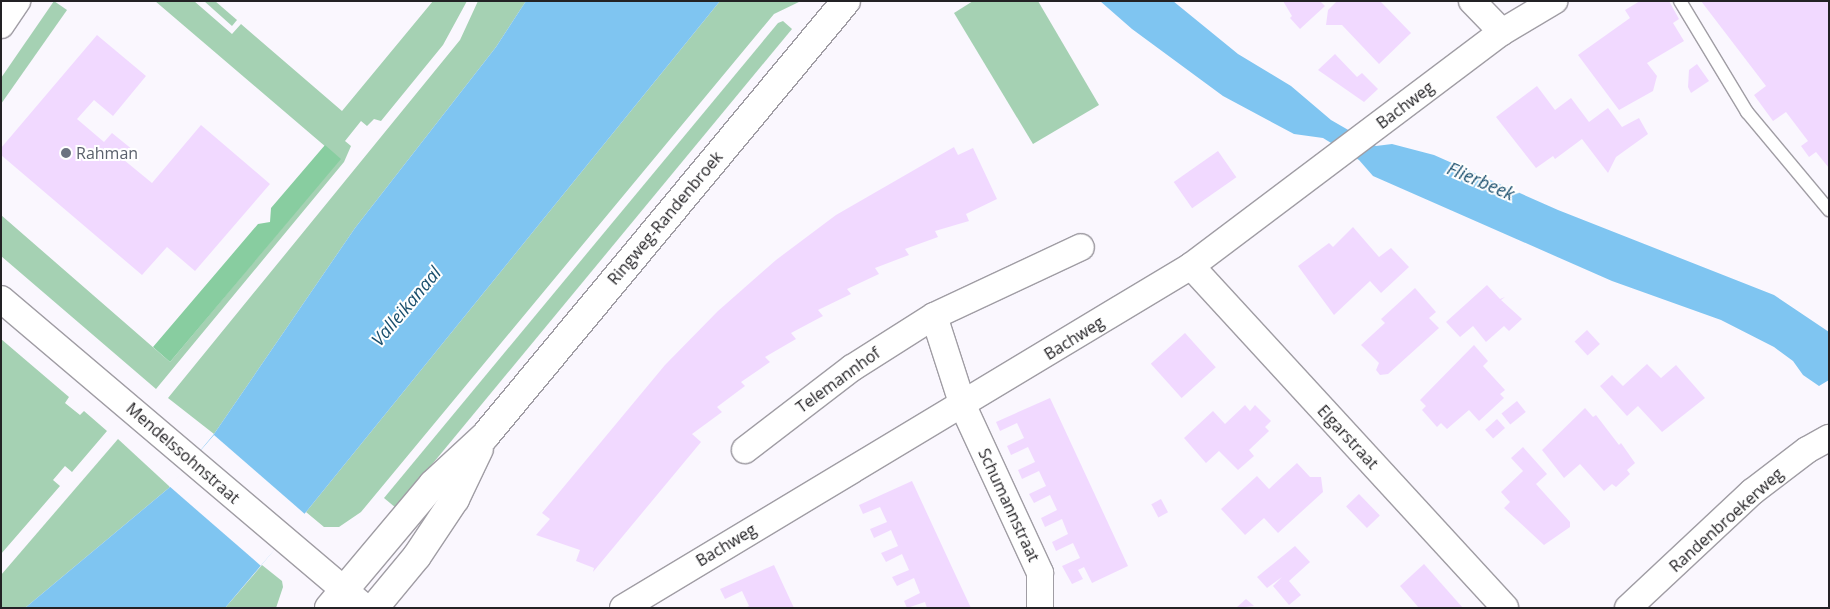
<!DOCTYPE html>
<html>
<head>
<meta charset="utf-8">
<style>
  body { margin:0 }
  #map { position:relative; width:1830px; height:609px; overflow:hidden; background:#faf7fe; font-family:"Open Sans",sans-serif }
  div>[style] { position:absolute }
  .green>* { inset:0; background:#a5d1b3 }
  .forest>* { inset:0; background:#88cda0 }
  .water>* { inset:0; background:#7fc5f1 }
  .pier>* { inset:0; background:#faf7fe; transform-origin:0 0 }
  .building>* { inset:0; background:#f1d9ff; transform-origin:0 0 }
  .roads { filter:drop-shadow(1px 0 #a09da4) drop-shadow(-1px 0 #a09da4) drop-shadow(0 1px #a09da4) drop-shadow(0 -1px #a09da4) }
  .lane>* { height:12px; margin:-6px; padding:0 6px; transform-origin:6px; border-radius:6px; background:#fff }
  .street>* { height:26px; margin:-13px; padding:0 13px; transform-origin:13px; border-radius:13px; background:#fff }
  .secondary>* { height:28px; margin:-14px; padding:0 14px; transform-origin:14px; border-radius:14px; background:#fff }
  .dots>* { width:14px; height:14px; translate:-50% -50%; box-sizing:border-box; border:2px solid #fff; border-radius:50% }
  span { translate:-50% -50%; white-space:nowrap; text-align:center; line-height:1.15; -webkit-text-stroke:4px #fff; paint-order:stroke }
  .street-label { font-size:16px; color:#232225 }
  .worship-label { font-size:16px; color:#5b616d }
  .left { translate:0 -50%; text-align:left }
  .water-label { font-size:18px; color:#1a4f6d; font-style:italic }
  .frame { position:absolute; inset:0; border:2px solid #232225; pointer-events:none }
</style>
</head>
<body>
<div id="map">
  <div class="green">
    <div style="clip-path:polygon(54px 1px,67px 10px,1px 104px,1px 78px)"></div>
    <div style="clip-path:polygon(155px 1px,194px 1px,232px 34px,241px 24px,342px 111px,433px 1px,467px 1px,443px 45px,381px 121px,374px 119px,367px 126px,361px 121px,345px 141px,351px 146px,344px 162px,156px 389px,1px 256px,1px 215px,170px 362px,340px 159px)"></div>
    <div style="clip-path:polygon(204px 1px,215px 1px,237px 20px,232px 26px)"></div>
    <div style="clip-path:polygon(478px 1px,526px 1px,496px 47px,355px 228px,214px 434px,168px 398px,460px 40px)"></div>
    <div style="clip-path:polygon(720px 1px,801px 1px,774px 14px,361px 512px,339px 527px,324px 527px,306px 512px)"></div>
    <div style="clip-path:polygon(973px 1px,1038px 1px,1099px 105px,1033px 144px,954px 13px)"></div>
    <div style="clip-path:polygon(783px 21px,792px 29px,396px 508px,384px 498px,778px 23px)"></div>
    <div style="clip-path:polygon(1px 339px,69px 397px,65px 403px,80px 415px,84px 411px,107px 431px,72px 472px,65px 466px,53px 480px,60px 486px,1px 554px)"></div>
    <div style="clip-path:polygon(118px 439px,170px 487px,25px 608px,1px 608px,1px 575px)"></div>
    <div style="clip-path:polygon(262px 565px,282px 581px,283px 587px,276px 608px,225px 608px)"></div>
  </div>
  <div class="forest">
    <div style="clip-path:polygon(325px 145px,341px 159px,170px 362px,153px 347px,258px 224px,270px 222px,271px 208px)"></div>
  </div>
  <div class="water">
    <div style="clip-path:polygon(526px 1px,720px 1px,306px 512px,225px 608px,25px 608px,170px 487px,214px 434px,355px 228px,496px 47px)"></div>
    <div style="clip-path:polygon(1100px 1px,1173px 1px,1238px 54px,1291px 86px,1331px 120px,1376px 146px,1392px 144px,1434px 155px,1558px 210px,1774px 295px,1829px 332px,1829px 380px,1819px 386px,1803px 375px,1793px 361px,1774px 347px,1721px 320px,1612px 281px,1373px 176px,1359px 160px,1323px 138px,1294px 134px,1223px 96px,1132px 29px)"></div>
  </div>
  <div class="pier">
    <div style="left:214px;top:435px;width:121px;height:68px;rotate:41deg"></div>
  </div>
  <div class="building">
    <div style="clip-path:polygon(1283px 1px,1320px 1px,1325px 6px,1300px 29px,1290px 18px,1292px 16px)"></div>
    <div style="clip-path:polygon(1337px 1px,1380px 1px,1411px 33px,1379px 64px,1342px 25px,1326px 25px,1328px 10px)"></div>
    <div style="clip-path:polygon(1640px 1px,1669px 1px,1679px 19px,1673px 23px,1684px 41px,1647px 63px,1657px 76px,1653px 91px,1619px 110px,1578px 55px,1630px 18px,1625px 10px)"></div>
    <div style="clip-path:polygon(1701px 1px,1829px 1px,1829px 168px,1816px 152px,1809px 157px,1801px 146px,1808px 141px,1786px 112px,1773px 121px,1754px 95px,1766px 86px)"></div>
    <div style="clip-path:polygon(97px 35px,146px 76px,113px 116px,94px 100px,77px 119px,104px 142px,112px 133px,133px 150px,124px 160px,152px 183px,201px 125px,270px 184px,195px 271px,167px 247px,142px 275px,1px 155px,1px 148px)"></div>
    <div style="clip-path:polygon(1335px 54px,1357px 77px,1362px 73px,1378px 89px,1364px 102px,1318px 70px)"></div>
    <div style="clip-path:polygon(1697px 64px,1709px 81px,1691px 93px,1688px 87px,1689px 70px)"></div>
    <div style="clip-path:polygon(1537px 86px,1555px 110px,1571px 98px,1589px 122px,1608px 108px,1622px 127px,1639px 118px,1648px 134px,1616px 157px,1608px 173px,1582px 139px,1555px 159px,1553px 156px,1536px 168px,1496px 117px)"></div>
    <div style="clip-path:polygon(954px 147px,958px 155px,973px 148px,997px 199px,966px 214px,969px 221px,935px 231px,938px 237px,905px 249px,909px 255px,875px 268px,879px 274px,847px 289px,851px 294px,818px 310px,823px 316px,791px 333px,796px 339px,765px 357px,770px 362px,741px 382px,745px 386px,717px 407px,722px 412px,692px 434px,701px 442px,593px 572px,594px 568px,576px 561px,580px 550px,536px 535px,550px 519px,542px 513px,665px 365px,718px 311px,776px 260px,836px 215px)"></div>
    <div style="left:1218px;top:151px;width:32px;height:54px;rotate:55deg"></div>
    <div style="clip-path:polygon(1353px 227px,1379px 257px,1391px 248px,1409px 267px,1381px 293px,1370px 281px,1334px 315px,1298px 266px,1329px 243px,1333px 247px)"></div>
    <div style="clip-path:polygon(1487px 285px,1500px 299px,1505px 297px,1501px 300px,1522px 319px,1509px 331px,1504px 326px,1486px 342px,1473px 326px,1460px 337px,1446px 322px)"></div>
    <div style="clip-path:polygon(1415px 288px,1436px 312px,1429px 318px,1439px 328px,1388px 374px,1380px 375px,1376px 370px,1379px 363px,1361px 345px,1385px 323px,1381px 319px)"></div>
    <div style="left:1587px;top:330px;width:19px;height:17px;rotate:47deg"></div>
    <div style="left:1185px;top:333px;width:46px;height:46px;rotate:48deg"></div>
    <div style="clip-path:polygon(1474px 345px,1488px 361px,1483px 366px,1505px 390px,1500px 394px,1504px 398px,1479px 421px,1469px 410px,1447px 429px,1441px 423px,1437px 427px,1422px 410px,1426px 406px,1420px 400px)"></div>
    <div style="clip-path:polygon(1647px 364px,1661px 378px,1676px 365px,1705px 398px,1662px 432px,1638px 406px,1627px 416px,1600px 386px,1612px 375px,1623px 386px)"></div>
    <div style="clip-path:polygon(1050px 398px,1128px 566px,1092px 583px,1084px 567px,1078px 570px,1083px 579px,1072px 584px,1062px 566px,1080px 558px,1073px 543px,1056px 551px,1052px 542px,1068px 534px,1062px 519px,1045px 527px,1041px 518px,1057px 510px,1050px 495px,1034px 503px,1029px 494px,1046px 486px,1039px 471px,1022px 479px,1018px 470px,1035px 462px,1028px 447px,1011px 455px,1007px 446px,1024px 438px,1017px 423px,1000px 431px,996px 422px)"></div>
    <div style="left:1517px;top:401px;width:14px;height:20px;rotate:51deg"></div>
    <div style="clip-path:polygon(1245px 405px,1250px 411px,1255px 405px,1271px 421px,1265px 427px,1269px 431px,1249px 450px,1254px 456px,1238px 470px,1219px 451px,1206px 463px,1184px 438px,1213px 411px,1225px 424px)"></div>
    <div style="clip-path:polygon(1585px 408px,1593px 417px,1596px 415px,1619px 445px,1621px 443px,1635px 463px,1627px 470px,1630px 474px,1616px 487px,1612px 484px,1604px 491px,1580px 464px,1564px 478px,1542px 450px)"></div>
    <div style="left:1497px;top:419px;width:12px;height:16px;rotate:48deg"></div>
    <div style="clip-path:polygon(1523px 447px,1547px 474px,1536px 484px,1570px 522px,1570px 527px,1544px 545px,1504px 508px,1510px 502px,1501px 492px,1523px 471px,1511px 458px)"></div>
    <div style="clip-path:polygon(1297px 463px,1310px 477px,1321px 477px,1323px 492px,1278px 533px,1264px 518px,1245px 535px,1221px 509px,1257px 476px,1269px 489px)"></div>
    <div style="clip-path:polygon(912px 481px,956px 576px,971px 608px,927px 608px,925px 602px,907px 608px,904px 601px,920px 593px,914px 578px,897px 586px,892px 577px,909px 570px,902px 554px,886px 562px,881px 553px,898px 546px,891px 530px,874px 538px,870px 529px,887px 522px,880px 507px,863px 514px,859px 505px)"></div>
    <div style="left:1359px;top:494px;width:30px;height:18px;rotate:46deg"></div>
    <div style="left:1161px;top:499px;width:15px;height:11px;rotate:62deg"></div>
    <div style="clip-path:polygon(1295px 546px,1310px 562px,1289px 581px,1301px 595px,1289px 605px,1273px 586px,1282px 577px,1267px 588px,1257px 577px)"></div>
    <div style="clip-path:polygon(1424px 564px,1463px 608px,1419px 608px,1400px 586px)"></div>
    <div style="clip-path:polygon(774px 565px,794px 608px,745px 608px,749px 606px,742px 591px,725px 599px,720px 589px)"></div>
    <div style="clip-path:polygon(1246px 599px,1254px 606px,1236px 608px)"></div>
  </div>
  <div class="roads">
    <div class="lane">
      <div style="left:1680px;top:1px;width:130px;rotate:58.9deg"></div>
      <div style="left:1747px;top:112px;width:128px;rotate:50.1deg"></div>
    </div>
    <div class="street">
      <div style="left:1472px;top:1px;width:43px;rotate:45.9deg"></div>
      <div style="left:1px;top:25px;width:29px;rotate:-56deg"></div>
      <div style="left:1191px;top:266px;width:464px;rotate:47.4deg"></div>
      <div style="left:1px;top:299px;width:477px;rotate:40.3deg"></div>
      <div style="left:934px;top:316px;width:162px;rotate:-25.1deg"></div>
      <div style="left:745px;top:450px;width:135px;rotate:-37.5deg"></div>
      <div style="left:852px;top:368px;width:97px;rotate:-32.4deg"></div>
      <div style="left:934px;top:316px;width:95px;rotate:72.1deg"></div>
      <div style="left:963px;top:406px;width:184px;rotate:65.2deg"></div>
      <div style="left:1040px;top:573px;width:35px;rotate:90deg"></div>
      <div style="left:623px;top:608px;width:663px;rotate:-31.05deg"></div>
      <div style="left:1191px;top:266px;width:389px;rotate:-37deg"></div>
      <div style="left:1502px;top:32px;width:61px;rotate:-30.8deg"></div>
      <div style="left:1628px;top:608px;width:170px;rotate:-43.1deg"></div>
      <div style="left:1752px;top:492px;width:69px;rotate:-37.4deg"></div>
      <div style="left:1807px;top:450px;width:25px;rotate:-29deg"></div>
    </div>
    <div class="secondary">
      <div style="left:329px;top:608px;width:162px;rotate:-50deg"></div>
      <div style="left:433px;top:484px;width:71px;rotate:-42.7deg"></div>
      <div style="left:485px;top:436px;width:565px;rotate:-50.31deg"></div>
      <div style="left:374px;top:608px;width:67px;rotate:-50.4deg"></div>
      <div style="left:417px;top:556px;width:69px;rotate:-56.3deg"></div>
      <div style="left:455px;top:499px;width:55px;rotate:-64.4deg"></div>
    </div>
  </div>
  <div class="dots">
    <div style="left:66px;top:153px;background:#6b7280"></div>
  </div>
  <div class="street-label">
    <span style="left:1405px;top:105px;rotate:-37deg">Bachweg</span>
    <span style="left:665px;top:218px;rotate:-50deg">Ringweg-Randenbroek</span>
    <span style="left:1074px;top:338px;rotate:-32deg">Bachweg</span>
    <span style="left:838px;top:380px;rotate:-36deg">Telemannhof</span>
    <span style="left:1348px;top:437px;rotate:47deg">Elgarstraat</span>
    <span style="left:183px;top:453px;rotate:41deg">Mendelssohnstraat</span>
    <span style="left:1009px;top:505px;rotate:65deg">Schumannstraat</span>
    <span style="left:1726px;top:520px;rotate:-42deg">Randenbroekerweg</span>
    <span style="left:726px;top:545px;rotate:-31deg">Bachweg</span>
  </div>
  <div class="worship-label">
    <span class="left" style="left:76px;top:153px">Rahman</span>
  </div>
  <div class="water-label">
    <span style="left:1481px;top:181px;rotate:23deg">Flierbeek</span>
    <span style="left:406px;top:306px;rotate:-50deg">Valleikanaal</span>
  </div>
  <div class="frame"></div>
</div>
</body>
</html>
